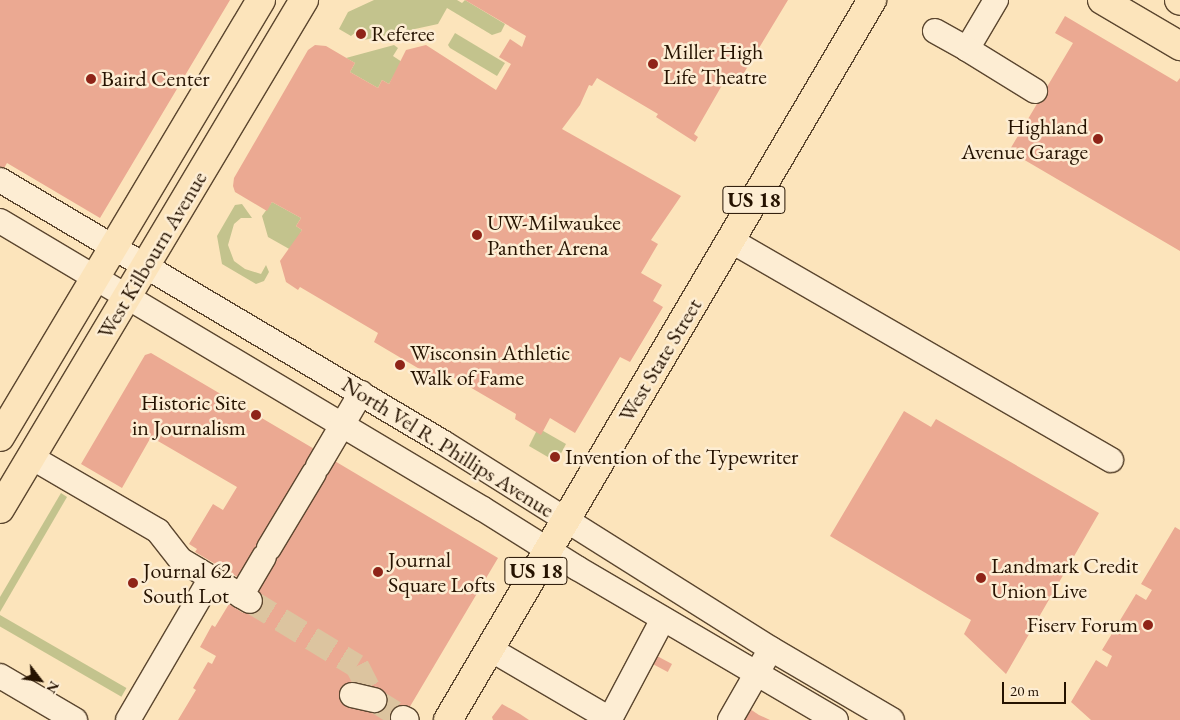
<!DOCTYPE html>
<html>
<head>
<meta charset="utf-8">
<style>
  body { margin:0 }
  #map { position:relative; width:1180px; height:720px; overflow:hidden; background:#fce4bb; font-family:"EB Garamond",serif }
  div>[style] { position:absolute }
  .green>* { inset:0; background:#c3c38d; transform-origin:0 0 }
  .building>* { inset:0; background:#eba992; transform-origin:0 0 }
  .minor-tunnel>* { height:24px; margin-top:-12px; transform-origin:0; background:repeating-linear-gradient(90deg,#dcc49f 0 24px,transparent 0 36px) }
  .roads { filter:drop-shadow(1px 0 #5b462f) drop-shadow(-1px 0 #5b462f) drop-shadow(0 1px #5b462f) drop-shadow(0 -1px #5b462f) }
  .minor>* { height:24px; margin:-12px; padding:0 12px; transform-origin:12px; border-radius:12px; background:#fdedd3 }
  .major>* { height:28px; margin:-14px; padding:0 14px; transform-origin:14px; border-radius:14px; background:#fce4bb }
  .dots>* { width:14px; height:14px; translate:-50% -50%; box-sizing:border-box; border:2px solid #fdedd3; border-radius:50% }
  span { translate:-50% -50%; white-space:nowrap; text-align:center; line-height:1.15; -webkit-text-stroke:5px #fdedd3; paint-order:stroke }
  .shield-label span { padding:1px 4px; background:#fdedd3; border:1px solid; border-radius:4px; -webkit-text-stroke-width:0 }
  .shield-label { font-size:21px; color:#251200; font-weight:700 }
  .poi-label { font-size:22px; color:#251200 }
  .left { translate:0 -50%; text-align:left }
  .right { translate:-100% -50%; text-align:right }
  .street-label { font-size:22px; color:#251200 }
  .north { position:absolute; left:15px; top:655px; width:50px; height:50px; -webkit-text-stroke:4px #fdedd3; paint-order:stroke; rotate:120deg; font-size:14px; font-weight:700; line-height:20px; text-align:center; color:#251200 }
  .north::after { content:''; display:block; margin:auto; width:18px; height:22px; background:#251200; clip-path:polygon(50% 0,100% 100%,50% 72%,0 100%) }
  .scale { position:absolute; left:1002px; top:682px; width:64px; height:22px; box-sizing:border-box; border:2px solid #251200; border-top:0; padding-left:6px; font-size:15px; line-height:18px; white-space:nowrap; color:#251200; -webkit-text-stroke:4px #fdedd3; paint-order:stroke }
</style>
</head>
<body>
<div id="map">
  <div class="green">
    <div style="clip-path:polygon(374px 0,457px 0,462px 3px,465px 0,505px 24px,501px 32px,492px 35px,447px 8px,438px 24px,364px 40px,366px 30px,362px 27px,351px 36px,339px 29px,348px 12px)"></div>
    <div style="clip-path:polygon(455px 33px,505px 63px,497px 76px,450px 48px,448px 45px)"></div>
    <div style="clip-path:polygon(394px 45px,398px 48px,393px 56px,402px 62px,389px 84px,382px 80px,378px 88px,350px 72px,355px 63px,346px 58px)"></div>
    <div style="clip-path:polygon(272px 202px,301px 218px,296px 226px,302px 230px,291px 250px,268px 237px,262px 216px)"></div>
    <div style="clip-path:polygon(242px 204px,252px 218px,241px 218px,234px 224px,228px 245px,234px 261px,245px 269px,261px 274px,266px 265px,269px 272px,264px 281px,256px 284px,222px 264px,217px 236px,235px 205px)"></div>
    <div style="clip-path:polygon(538px 428px,566px 444px,558px 459px,553px 460px,529px 446px)"></div>
    <div style="clip-path:polygon(61px 493px,67px 497px,0 612px,0 597px)"></div>
    <div style="left:0;top:615px;width:146px;height:10px;rotate:30deg"></div>
  </div>
  <div class="building">
    <div style="clip-path:polygon(0 0,230px 0,100px 218px,7px 163px,0 175px)"></div>
    <div style="clip-path:polygon(465px 0,788px 0,736px 86px,725px 80px,694px 134px,698px 137px,695px 142px,656px 117px,658px 114px,597px 78px,592px 86px,589px 85px,580px 105px,562px 129px,681px 196px,651px 240px,658px 244px,641px 273px,662px 285px,653px 301px,663px 307px,630px 362px,620px 357px,575px 433px,550px 418px,541px 435px,515px 419px,516px 414px,439px 369px,433px 377px,374px 342px,378px 333px,300px 287px,298px 290px,286px 282px,280px 261px,302px 230px,296px 226px,301px 218px,272px 202px,267px 211px,235px 192px,233px 186px,234px 178px,308px 50px,315px 45px,326px 46px,355px 63px,350px 72px,378px 88px,382px 80px,389px 84px,406px 50px,426px 45px,496px 90px,511px 64px,499px 57px,510px 39px,522px 47px,526px 36px)"></div>
    <div style="clip-path:polygon(1065px 16px,1177px 82px,1180px 78px,1180px 251px,1009px 151px,1073px 43px,1055px 33px)"></div>
    <div style="clip-path:polygon(151px 353px,316px 450px,241px 579px,195px 552px,197px 549px,189px 544px,213px 504px,223px 510px,237px 487px,151px 437px,122px 488px,81px 464px,145px 355px)"></div>
    <div style="clip-path:polygon(904px 411px,931px 427px,936px 419px,1099px 513px,1006px 674px,964px 634px,971px 620px,830px 536px)"></div>
    <div style="clip-path:polygon(333px 460px,498px 558px,402px 720px,178px 720px,196px 690px,193px 688px,208px 662px,212px 664px,216px 656px,200px 647px,212px 625px,215px 627px,229px 604px,243px 613px)"></div>
    <div style="clip-path:polygon(1175px 527px,1180px 530px,1180px 720px,1091px 720px,1071px 702px,1096px 660px,1107px 667px,1112px 656px,1102px 650px,1136px 594px,1146px 600px,1152px 590px,1141px 584px)"></div>
    <div style="left:657px;top:656px;width:17px;height:9px;rotate:28deg"></div>
    <div style="clip-path:polygon(502px 704px,520px 714px,529px 720px,493px 720px,492px 717px)"></div>
    <div style="clip-path:polygon(750px 709px,759px 715px,770px 720px,743px 720px)"></div>
  </div>
  <div class="minor-tunnel">
    <div style="left:250px;top:601px;width:125px;rotate:31.3deg"></div>
    <div style="left:357px;top:666px;width:38px;rotate:63deg"></div>
    <div style="left:374px;top:700px;width:34px;rotate:32deg"></div>
  </div>
  <div class="roads">
    <div class="minor">
      <div style="left:996px;top:0;width:57px;rotate:120.6deg"></div>
      <div style="left:967px;top:49px;width:80px;rotate:31.7deg"></div>
      <div style="left:935px;top:31px;width:37px;rotate:29deg"></div>
      <div style="left:0;top:180px;width:516px;rotate:30.64deg"></div>
      <div style="left:444px;top:443px;width:386px;rotate:32.2deg"></div>
      <div style="left:771px;top:649px;width:140px;rotate:30.4deg"></div>
      <div style="left:0;top:221px;width:562px;rotate:30.81deg"></div>
      <div style="left:483px;top:509px;width:111px;rotate:32.1deg"></div>
      <div style="left:577px;top:568px;width:300px;rotate:30.4deg"></div>
      <div style="left:730px;top:240px;width:440px;rotate:30deg"></div>
      <div style="left:31px;top:457px;width:147px;rotate:30.2deg"></div>
      <div style="left:158px;top:531px;width:37px;rotate:52deg"></div>
      <div style="left:181px;top:560px;width:80px;rotate:30.7deg"></div>
      <div style="left:318px;top:466px;width:85px;rotate:-59.5deg"></div>
      <div style="left:269px;top:548px;width:87px;rotate:-59deg"></div>
      <div style="left:241px;top:596px;width:45px;rotate:-59.5deg"></div>
      <div style="left:490px;top:649px;width:139px;rotate:30.3deg"></div>
      <div style="left:610px;top:719px;width:113px;rotate:-62.1deg"></div>
      <div style="left:0;top:676px;width:87px;rotate:30.4deg"></div>
      <div style="left:352px;top:695px;width:23px;rotate:13deg"></div>
      <div style="left:403px;top:718px;width:4px;rotate:27deg"></div>
      <div style="left:128px;top:720px;width:164px;rotate:-59.7deg"></div>
      <div style="left:730px;top:720px;width:70px;rotate:-60.2deg"></div>
    </div>
    <div class="major">
      <div style="left:1102px;top:0;width:91px;rotate:30.5deg"></div>
      <div style="left:1179px;top:0;width:1px;rotate:45deg"></div>
      <div style="left:0;top:437px;width:509px;rotate:-59.15deg"></div>
      <div style="left:0;top:509px;width:593px;rotate:-59.15deg"></div>
      <div style="left:448px;top:720px;width:836px;rotate:-59.51deg"></div>
    </div>
  </div>
  <div class="dots">
    <div style="left:361px;top:34px;background:#8f2418"></div>
    <div style="left:653px;top:64px;background:#8f2418"></div>
    <div style="left:91px;top:79px;background:#8f2418"></div>
    <div style="left:1098px;top:139px;background:#8f2418"></div>
    <div style="left:477px;top:235px;background:#8f2418"></div>
    <div style="left:400px;top:365px;background:#8f2418"></div>
    <div style="left:256px;top:415px;background:#8f2418"></div>
    <div style="left:555px;top:457px;background:#8f2418"></div>
    <div style="left:378px;top:572px;background:#8f2418"></div>
    <div style="left:981px;top:578px;background:#8f2418"></div>
    <div style="left:133px;top:583px;background:#8f2418"></div>
    <div style="left:1148px;top:625px;background:#8f2418"></div>
  </div>
  <div class="shield-label">
    <span style="left:754px;top:200px">US 18</span>
    <span style="left:536px;top:571px">US 18</span>
  </div>
  <div class="poi-label">
    <span class="left" style="left:371px;top:34px">Referee</span>
    <span class="left" style="left:663px;top:64px">Miller High<br>Life Theatre</span>
    <span class="left" style="left:101px;top:79px">Baird Center</span>
    <span class="right" style="left:1088px;top:139px">Highland<br>Avenue Garage</span>
    <span class="left" style="left:487px;top:235px">UW-Milwaukee<br>Panther Arena</span>
    <span class="left" style="left:410px;top:365px">Wisconsin Athletic<br>Walk of Fame</span>
    <span class="right" style="left:246px;top:415px">Historic Site<br>in Journalism</span>
    <span class="left" style="left:565px;top:457px">Invention of the Typewriter</span>
    <span class="left" style="left:388px;top:572px">Journal<br>Square Lofts</span>
    <span class="left" style="left:991px;top:578px">Landmark Credit<br>Union Live</span>
    <span class="left" style="left:143px;top:583px">Journal 62<br>South Lot</span>
    <span class="right" style="left:1138px;top:625px">Fiserv Forum</span>
  </div>
  <div class="street-label">
    <span style="left:152px;top:255px;rotate:-59deg">West Kilbourn Avenue</span>
    <span style="left:660px;top:360px;rotate:-59deg">West State Street</span>
    <span style="left:448px;top:447px;rotate:32deg">North Vel R. Phillips Avenue</span>
  </div>
  <div class="north">N</div>
  <div class="scale">20 m</div>
</div>
</body>
</html>
